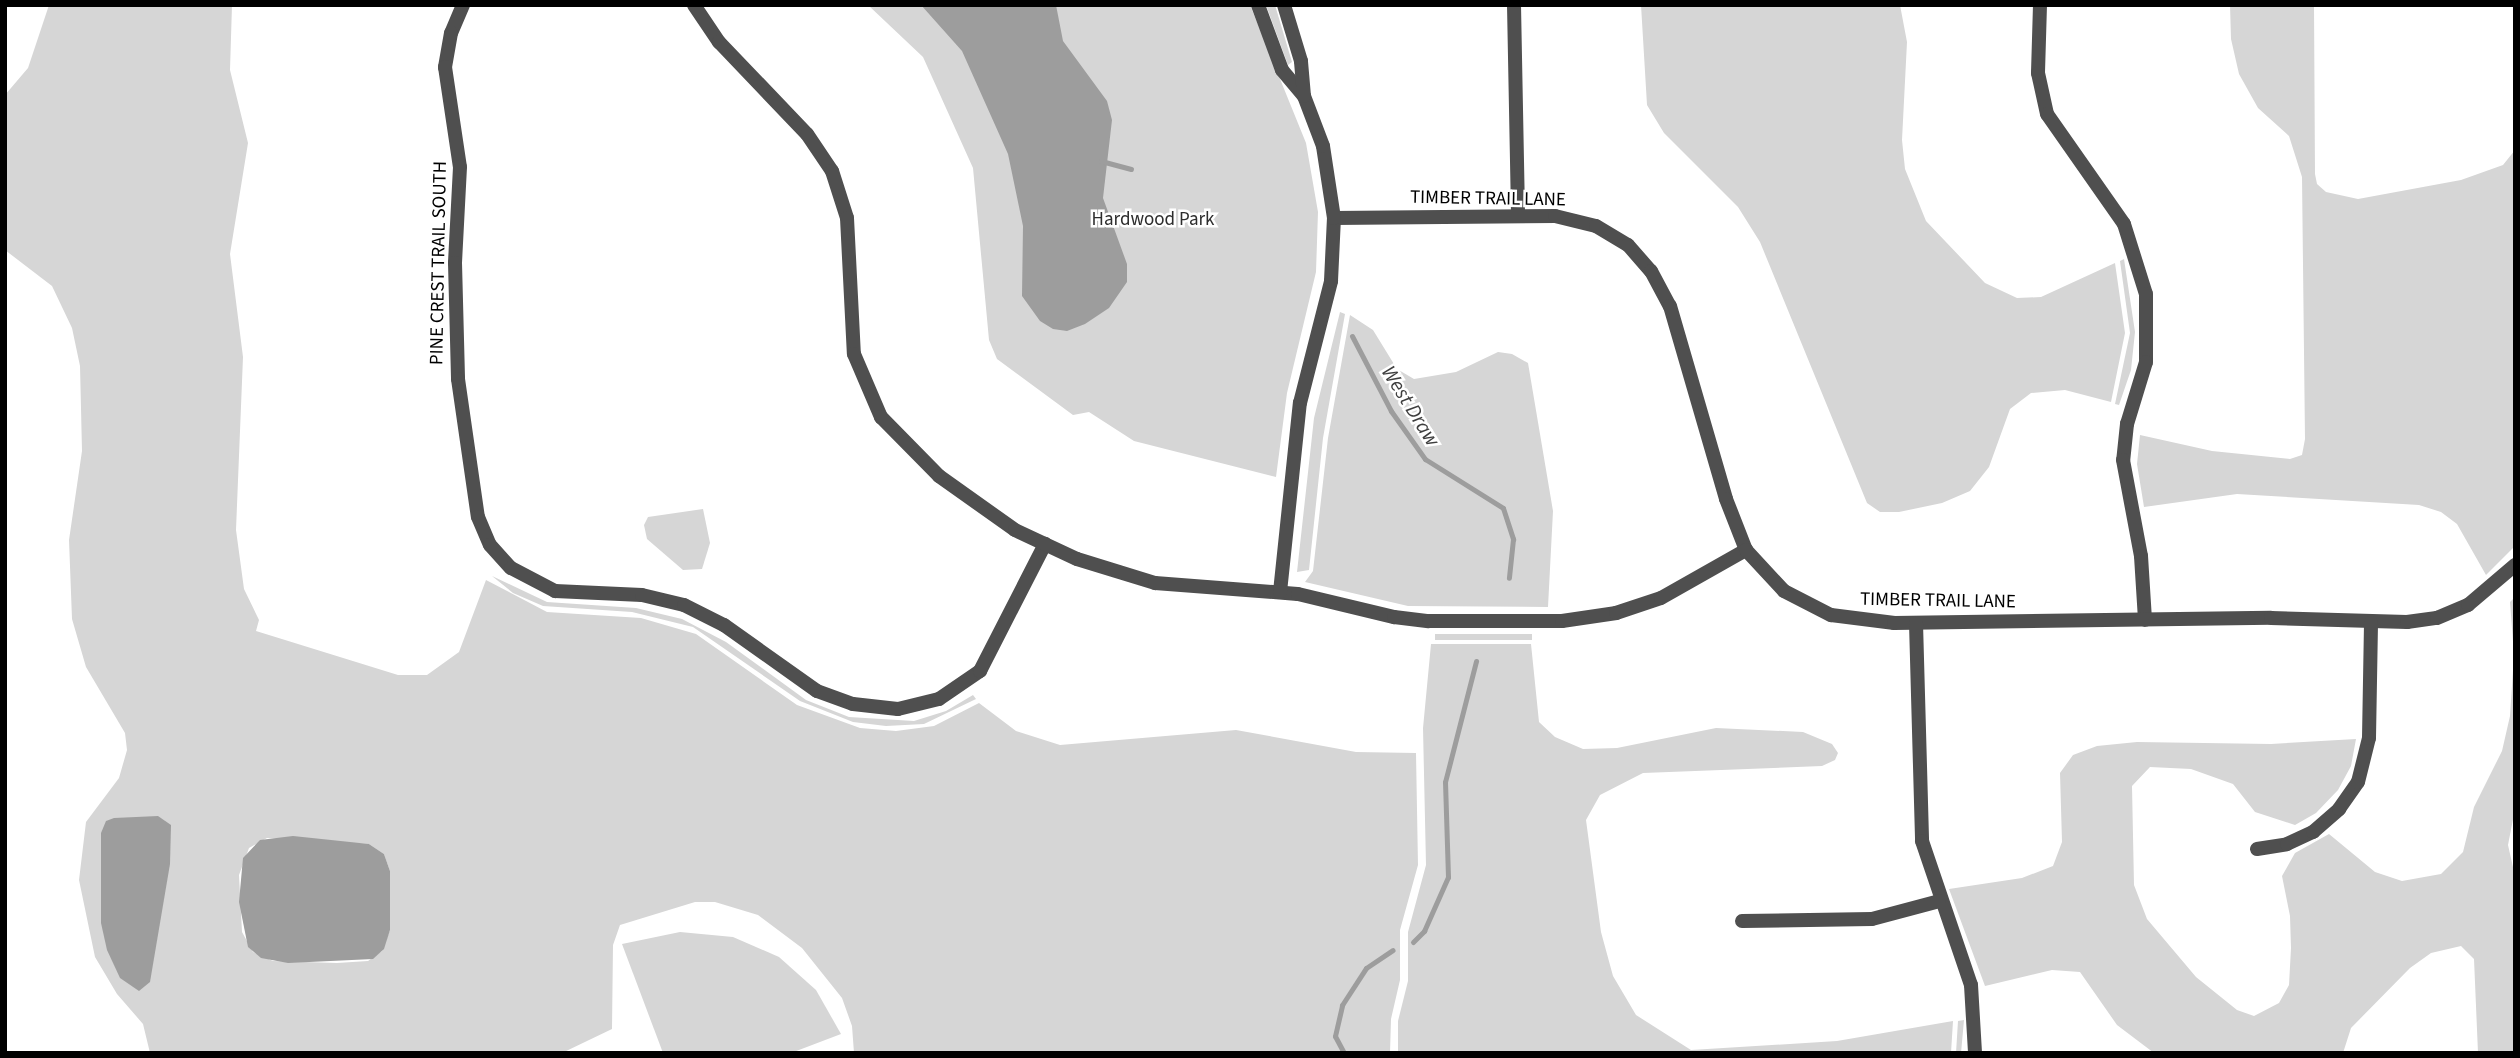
<!DOCTYPE html>
<html>
<head>
<meta charset="utf-8">
<style>
  body { margin:0 }
  #map { position:relative; width:2520px; height:1058px; overflow:hidden; background:#fff; font-family:"Source Sans 3",sans-serif }
  div>[style] { position:absolute }
  .green>* { inset:0; background:#d6d6d6; transform-origin:0 0 }
  .water>* { inset:0; background:#9d9d9d }
  .stream>* { height:5px; margin:-2.5px; padding:0 2.5px; transform-origin:2.5px; border-radius:2.5px; background:#9d9d9d }
  .street>* { height:14px; margin:-7px; padding:0 7px; transform-origin:7px; border-radius:7px; background:#4f4f4f }
  span { translate:-50% -50%; white-space:nowrap; text-align:center; line-height:1.15; -webkit-text-stroke:5px #fff; paint-order:stroke }
  .street-label { font-size:19px; color:#000 }
  .park-label { font-size:19px; color:#2d2d2d }
  .water-label { font-size:21px; color:#3e3e3e; font-style:italic }
  .frame { position:absolute; inset:0; border:7px solid #000; pointer-events:none }
</style>
</head>
<body>
<div id="map">
  <div class="green">
    <div style="clip-path:polygon(evenodd,49px 5px,232px 5px,230px 70px,248px 143px,230px 254px,243px 357px,236px 530px,244px 589px,259px 620px,256px 631px,398px 675px,427px 675px,459px 652px,486px 580px,547px 612px,641px 618px,696px 634px,797px 705px,860px 728px,896px 731px,934px 726px,979px 703px,1016px 731px,1060px 745px,1236px 730px,1356px 752px,1416px 753px,1418px 865px,1400px 930px,1400px 980px,1391px 1019px,1390px 1053px,854px 1053px,852px 1026px,842px 998px,802px 948px,758px 915px,715px 902px,695px 902px,620px 925px,613px 945px,612px 1029px,562px 1053px,150px 1053px,143px 1024px,117px 994px,95px 957px,79px 880px,86px 822px,119px 778px,127px 750px,125px 733px,86px 667px,72px 619px,69px 540px,82px 451px,80px 366px,72px 328px,52px 286px,5px 250px,5px 95px,28px 68px,49px 5px,267px 838px,369px 844px,384px 854px,390px 871px,390px 930px,382px 951px,368px 961px,337px 963px,273px 961px,253px 952px,242px 932px,239px 875px,249px 848px,267px 838px)"></div>
    <div style="clip-path:polygon(868px 5px,1250px 5px,1306px 143px,1318px 212px,1316px 272px,1287px 393px,1276px 477px,1134px 441px,1089px 412px,1073px 415px,997px 359px,989px 340px,973px 168px,923px 57px)"></div>
    <div style="clip-path:polygon(1266px 5px,1275px 5px,1292px 62px,1288px 65px)"></div>
    <div style="clip-path:polygon(1641px 5px,1900px 5px,1907px 42px,1902px 140px,1905px 169px,1926px 221px,1985px 283px,2017px 298px,2041px 297px,2115px 263px,2125px 333px,2111px 402px,2065px 390px,2031px 393px,2010px 409px,1989px 467px,1970px 491px,1942px 503px,1899px 512px,1880px 512px,1867px 503px,1760px 242px,1738px 207px,1664px 133px,1647px 105px)"></div>
    <div style="clip-path:polygon(2230px 5px,2314px 5px,2315px 174px,2317px 184px,2326px 192px,2358px 199px,2461px 180px,2503px 165px,2515px 150px,2515px 546px,2486px 575px,2457px 524px,2441px 512px,2419px 505px,2237px 494px,2144px 507px,2137px 464px,2140px 435px,2212px 451px,2290px 459px,2302px 455px,2305px 439px,2302px 177px,2289px 136px,2258px 108px,2239px 74px,2231px 39px)"></div>
    <div style="clip-path:polygon(2124px 259px,2135px 332px,2131px 370px,2119px 405px,2115px 404px,2130px 333px,2120px 261px)"></div>
    <div style="clip-path:polygon(1340px 312px,1345px 314px,1323px 438px,1309px 570px,1297px 572px,1314px 418px)"></div>
    <div style="clip-path:polygon(1350px 315px,1373px 330px,1397px 369px,1414px 379px,1456px 372px,1498px 352px,1512px 354px,1528px 363px,1553px 511px,1548px 607px,1408px 606px,1305px 582px,1313px 571px,1328px 438px)"></div>
    <div style="clip-path:polygon(703px 509px,710px 543px,702px 569px,683px 570px,647px 539px,644px 525px,648px 517px)"></div>
    <div style="clip-path:polygon(492px 576px,547px 602px,636px 608px,682px 619px,726px 642px,806px 700px,849px 717px,914px 721px,946px 711px,973px 695px,976px 699px,924px 724px,886px 726px,853px 722px,800px 701px,693px 627px,632px 612px,543px 606px,513px 593px)"></div>
    <div style="clip-path:polygon(2515px 597px,2515px 809px,2508px 845px,2515px 876px,2515px 1053px,2478px 1053px,2474px 959px,2461px 946px,2431px 953px,2410px 968px,2351px 1028px,2343px 1053px,2154px 1053px,2117px 1025px,2080px 972px,2052px 970px,1985px 986px,1949px 889px,2022px 878px,2053px 866px,2062px 842px,2060px 773px,2073px 755px,2097px 746px,2137px 742px,2271px 744px,2356px 739px,2351px 766px,2338px 790px,2316px 813px,2295px 825px,2255px 812px,2233px 784px,2191px 769px,2150px 767px,2132px 786px,2134px 885px,2147px 919px,2196px 977px,2237px 1010px,2254px 1016px,2279px 1003px,2289px 985px,2291px 948px,2290px 916px,2282px 876px,2295px 853px,2329px 834px,2375px 872px,2402px 881px,2441px 874px,2463px 852px,2474px 807px,2502px 751px,2510px 716px,2514px 655px,2510px 602px)"></div>
    <div style="left:1435px;top:634px;width:97px;height:6px"></div>
    <div style="clip-path:polygon(1431px 644px,1531px 644px,1539px 722px,1555px 737px,1583px 749px,1617px 748px,1716px 728px,1803px 732px,1832px 744px,1838px 753px,1835px 760px,1822px 766px,1643px 773px,1600px 795px,1586px 820px,1601px 932px,1613px 976px,1636px 1015px,1691px 1050px,1837px 1041px,1953px 1021px,1951px 1053px,1398px 1053px,1398px 1021px,1408px 981px,1408px 932px,1426px 865px,1423px 728px)"></div>
    <div style="clip-path:polygon(680px 932px,733px 937px,779px 957px,816px 990px,841px 1034px,791px 1053px,663px 1053px,622px 944px)"></div>
    <div style="clip-path:polygon(1964px 1020px,1961px 1053px,1956px 1053px,1958px 1021px)"></div>
  </div>
  <div class="water">
    <div style="clip-path:polygon(921px 5px,1056px 5px,1063px 41px,1107px 101px,1112px 120px,1103px 198px,1127px 264px,1127px 282px,1109px 308px,1085px 324px,1067px 331px,1053px 329px,1040px 321px,1022px 296px,1023px 226px,1008px 154px,962px 51px)"></div>
    <div style="clip-path:polygon(158px 816px,171px 825px,170px 864px,150px 982px,139px 991px,120px 978px,107px 950px,101px 923px,101px 833px,106px 821px,114px 818px)"></div>
    <div style="clip-path:polygon(293px 836px,369px 844px,384px 854px,390px 871px,390px 930px,384px 949px,373px 959px,288px 963px,261px 958px,248px 947px,239px 902px,243px 858px,260px 840px)"></div>
  </div>
  <div class="stream">
    <div style="left:1101px;top:161px;width:31px;rotate:15deg"></div>
    <div style="left:1352px;top:336px;width:85px;rotate:62.5deg"></div>
    <div style="left:1391px;top:411px;width:59px;rotate:54.7deg"></div>
    <div style="left:1425px;top:459px;width:92px;rotate:32.1deg"></div>
    <div style="left:1503px;top:508px;width:33px;rotate:72deg"></div>
    <div style="left:1513px;top:539px;width:39px;rotate:96deg"></div>
    <div style="left:1413px;top:942px;width:16px;rotate:-45deg"></div>
    <div style="left:1424px;top:931px;width:59px;rotate:-66deg"></div>
    <div style="left:1448px;top:877px;width:95px;rotate:-91.8deg"></div>
    <div style="left:1445px;top:782px;width:125px;rotate:-75.6deg"></div>
    <div style="left:1344px;top:1053px;width:19px;rotate:-118deg"></div>
    <div style="left:1335px;top:1036px;width:32px;rotate:-77deg"></div>
    <div style="left:1342px;top:1005px;width:44px;rotate:-57deg"></div>
    <div style="left:1366px;top:968px;width:32px;rotate:-34deg"></div>
  </div>
  <div class="street">
    <div style="left:463px;top:5px;width:30px;rotate:113deg"></div>
    <div style="left:451px;top:33px;width:35px;rotate:100deg"></div>
    <div style="left:445px;top:67px;width:101px;rotate:81.5deg"></div>
    <div style="left:460px;top:167px;width:96px;rotate:93deg"></div>
    <div style="left:455px;top:263px;width:116px;rotate:88.5deg"></div>
    <div style="left:458px;top:379px;width:139px;rotate:81.8deg"></div>
    <div style="left:478px;top:517px;width:30px;rotate:67deg"></div>
    <div style="left:490px;top:545px;width:31px;rotate:48deg"></div>
    <div style="left:511px;top:568px;width:50px;rotate:27.6deg"></div>
    <div style="left:555px;top:591px;width:87px;rotate:2.6deg"></div>
    <div style="left:642px;top:595px;width:43px;rotate:13.4deg"></div>
    <div style="left:684px;top:605px;width:45px;rotate:26.6deg"></div>
    <div style="left:724px;top:625px;width:114px;rotate:35.4deg"></div>
    <div style="left:817px;top:691px;width:38px;rotate:20deg"></div>
    <div style="left:853px;top:704px;width:45px;rotate:6.3deg"></div>
    <div style="left:898px;top:709px;width:42px;rotate:-13.7deg"></div>
    <div style="left:939px;top:699px;width:50px;rotate:-34.3deg"></div>
    <div style="left:980px;top:671px;width:143px;rotate:-62.9deg"></div>
    <div style="left:694px;top:5px;width:45px;rotate:56deg"></div>
    <div style="left:719px;top:42px;width:127px;rotate:46.3deg"></div>
    <div style="left:807px;top:134px;width:45px;rotate:56deg"></div>
    <div style="left:832px;top:171px;width:49px;rotate:72.3deg"></div>
    <div style="left:847px;top:218px;width:136px;rotate:87.1deg"></div>
    <div style="left:854px;top:354px;width:69px;rotate:66.8deg"></div>
    <div style="left:881px;top:417px;width:83px;rotate:45.5deg"></div>
    <div style="left:939px;top:476px;width:93px;rotate:35.4deg"></div>
    <div style="left:1015px;top:530px;width:68px;rotate:25.1deg"></div>
    <div style="left:1077px;top:559px;width:82px;rotate:17.1deg"></div>
    <div style="left:1155px;top:583px;width:143px;rotate:4.4deg"></div>
    <div style="left:1298px;top:594px;width:99px;rotate:13.5deg"></div>
    <div style="left:1394px;top:617px;width:35px;rotate:7deg"></div>
    <div style="left:1429px;top:621px;width:133px"></div>
    <div style="left:1562px;top:621px;width:55px;rotate:-8.4deg"></div>
    <div style="left:1616px;top:613px;width:47px;rotate:-18.4deg"></div>
    <div style="left:1661px;top:598px;width:98px;rotate:-29.5deg"></div>
    <div style="left:1258px;top:5px;width:69px;rotate:69.7deg"></div>
    <div style="left:1282px;top:70px;width:34px;rotate:50deg"></div>
    <div style="left:1514px;top:5px;width:210px;rotate:88.9deg"></div>
    <div style="left:2040px;top:5px;width:68px;rotate:91.7deg"></div>
    <div style="left:2038px;top:73px;width:42px;rotate:77.6deg"></div>
    <div style="left:2047px;top:114px;width:134px;rotate:55deg"></div>
    <div style="left:2124px;top:224px;width:73px;rotate:72.6deg"></div>
    <div style="left:2146px;top:294px;width:68px;rotate:90deg"></div>
    <div style="left:2146px;top:362px;width:65px;rotate:107deg"></div>
    <div style="left:2127px;top:424px;width:36px;rotate:96deg"></div>
    <div style="left:2123px;top:460px;width:98px;rotate:79.4deg"></div>
    <div style="left:2141px;top:556px;width:64px;rotate:86.4deg"></div>
    <div style="left:1334px;top:218px;width:221px;rotate:-0.5deg"></div>
    <div style="left:1555px;top:216px;width:42px;rotate:13.7deg"></div>
    <div style="left:1596px;top:226px;width:37px;rotate:31deg"></div>
    <div style="left:1628px;top:245px;width:35px;rotate:49deg"></div>
    <div style="left:1651px;top:271px;width:40px;rotate:62deg"></div>
    <div style="left:1670px;top:306px;width:201px;rotate:73.8deg"></div>
    <div style="left:1726px;top:499px;width:55px;rotate:68.6deg"></div>
    <div style="left:1746px;top:550px;width:56px;rotate:47.2deg"></div>
    <div style="left:1784px;top:591px;width:53px;rotate:27.1deg"></div>
    <div style="left:1831px;top:615px;width:64px;rotate:7.2deg"></div>
    <div style="left:1894px;top:623px;width:377px;rotate:-0.8deg"></div>
    <div style="left:2271px;top:618px;width:136px;rotate:1.7deg"></div>
    <div style="left:2407px;top:622px;width:30px;rotate:-8deg"></div>
    <div style="left:2437px;top:618px;width:34px;rotate:-23deg"></div>
    <div style="left:2468px;top:605px;width:62px;rotate:-40.4deg"></div>
    <div style="left:1280px;top:592px;width:190px;rotate:-84deg"></div>
    <div style="left:1300px;top:403px;width:126px;rotate:-75.7deg"></div>
    <div style="left:1331px;top:281px;width:63px;rotate:-87.3deg"></div>
    <div style="left:1334px;top:218px;width:73px;rotate:-98.7deg"></div>
    <div style="left:1323px;top:146px;width:53px;rotate:-110.8deg"></div>
    <div style="left:1304px;top:96px;width:35px;rotate:-95deg"></div>
    <div style="left:1301px;top:61px;width:59px;rotate:-106.9deg"></div>
    <div style="left:1916px;top:623px;width:218px;rotate:88.4deg"></div>
    <div style="left:1922px;top:841px;width:152px;rotate:71.2deg"></div>
    <div style="left:1971px;top:985px;width:68px;rotate:86.6deg"></div>
    <div style="left:2257px;top:849px;width:30px;rotate:-9deg"></div>
    <div style="left:2287px;top:844px;width:29px;rotate:-25deg"></div>
    <div style="left:2313px;top:832px;width:35px;rotate:-41deg"></div>
    <div style="left:2339px;top:809px;width:33px;rotate:-55deg"></div>
    <div style="left:2358px;top:782px;width:45px;rotate:-76deg"></div>
    <div style="left:2369px;top:738px;width:115px;rotate:-89deg"></div>
    <div style="left:1742px;top:921px;width:130px;rotate:-0.9deg"></div>
    <div style="left:1872px;top:919px;width:69px;rotate:-15deg"></div>
  </div>
  <div class="street-label">
    <span style="left:1488px;top:199px;rotate:1deg">TIMBER TRAIL LANE</span>
    <span style="left:439px;top:263px;rotate:-89deg">PINE CREST TRAIL SOUTH</span>
    <span style="left:1938px;top:601px;rotate:1deg">TIMBER TRAIL LANE</span>
  </div>
  <div class="park-label">
    <span style="left:1153px;top:220px">Hardwood Park</span>
  </div>
  <div class="water-label">
    <span style="left:1411px;top:406px;rotate:58deg">West Draw</span>
  </div>
  <div class="frame"></div>
</div>
</body>
</html>
